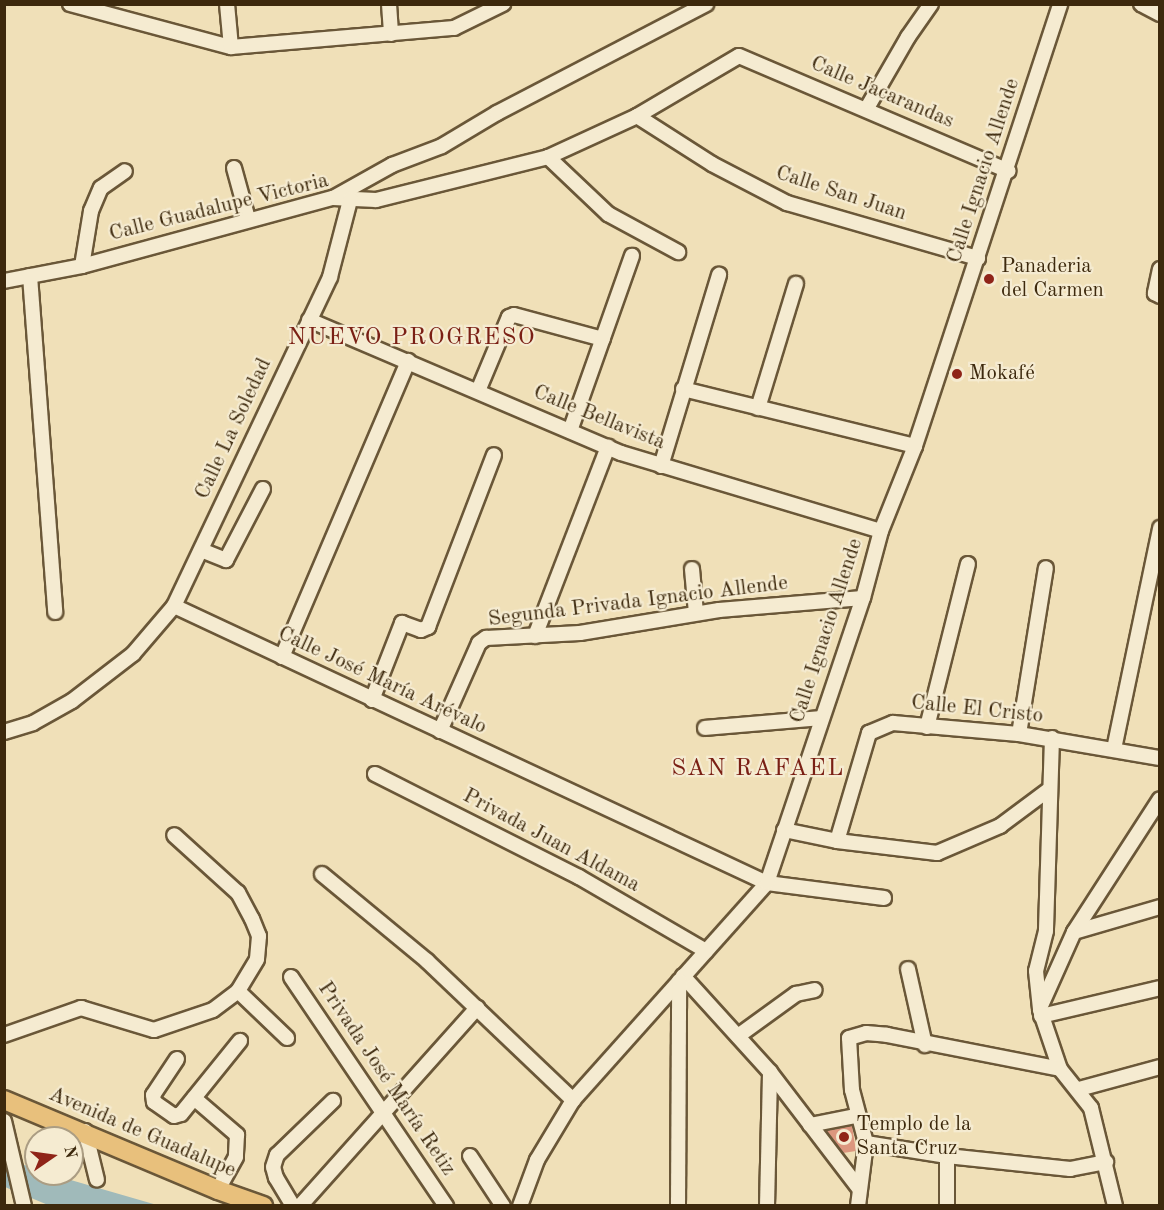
<!DOCTYPE html>
<html>
<head>
<meta charset="utf-8">
<style>
  body { margin:0 }
  #map { position:relative; width:1164px; height:1210px; overflow:hidden; background:#f0e0b8; font-family:"Old Standard TT",serif }
  div>[style] { position:absolute }
  .water>* { inset:0; background:#a0baba }
  .building>* { inset:0; background:#dc967e }
  .roads { filter:drop-shadow(2px 0 #6a5738) drop-shadow(-2px 0 #6a5738) drop-shadow(0 2px #6a5738) drop-shadow(0 -2px #6a5738) }
  .minor>* { height:14px; margin:-7px; padding:0 7px; transform-origin:7px; border-radius:7px; background:#f5ebd1 }
  .major>* { height:18px; margin:-9px; padding:0 9px; transform-origin:9px; border-radius:9px; background:#e8c07c }
  .dots>* { width:16px; height:16px; translate:-50% -50%; box-sizing:border-box; border:3px solid #f5ebd1; border-radius:50% }
  span { translate:-50% -50%; white-space:nowrap; text-align:center; line-height:1.15; -webkit-text-stroke:4.5px #f5ebd1; paint-order:stroke }
  .street-label { font-size:21px; color:#3d290d }
  .poi-label { font-size:21px; color:#3d290d }
  .left { translate:0 -50%; text-align:left }
  .quarter-label { font-size:24px; color:#7a1f14; letter-spacing:1.5px }
  .frame { position:absolute; inset:0; border:6px solid #3d290d; pointer-events:none }
  .north { position:absolute; left:24px; top:1126px; width:60px; height:60px; box-sizing:border-box; background:#f5ebd1; border:2px solid #ab9d83; border-radius:50%; rotate:77deg; font-size:16px; font-weight:700; line-height:24px; text-align:center; color:#3d290d }
  .north::after { content:''; display:block; margin:auto; width:21px; height:27px; background:#8f2418; clip-path:polygon(50% 0,100% 100%,50% 72%,0 100%) }
</style>
</head>
<body>
<div id="map">
  <div class="water">
    <div style="clip-path:polygon(4px 1158px,36px 1169px,36px 1174px,50px 1174px,157px 1205px,48px 1205px,5px 1187px)"></div>
  </div>
  <div class="building">
    <div style="clip-path:polygon(852px 1126px,856px 1151px,843px 1153px,826px 1131px)"></div>
  </div>
  <div class="roads">
    <div class="minor">
      <div style="left:70px;top:4px;width:167px;rotate:15deg"></div>
      <div style="left:231px;top:47px;width:224px;rotate:-4.9deg"></div>
      <div style="left:454px;top:28px;width:55px;rotate:-26.1deg"></div>
      <div style="left:227px;top:4px;width:43px;rotate:84.7deg"></div>
      <div style="left:389px;top:4px;width:30px;rotate:86deg"></div>
      <div style="left:1141px;top:4px;width:21px;rotate:28deg"></div>
      <div style="left:867px;top:108px;width:82px;rotate:-60deg"></div>
      <div style="left:908px;top:37px;width:40px;rotate:-55.1deg"></div>
      <div style="left:637px;top:116px;width:89px;rotate:32.6deg"></div>
      <div style="left:712px;top:164px;width:85px;rotate:27.5deg"></div>
      <div style="left:787px;top:203px;width:199px;rotate:16.1deg"></div>
      <div style="left:548px;top:157px;width:83px;rotate:43.5deg"></div>
      <div style="left:608px;top:214px;width:80px;rotate:28.5deg"></div>
      <div style="left:234px;top:168px;width:53px;rotate:74.6deg"></div>
      <div style="left:333px;top:198px;width:68px;rotate:-29.2deg"></div>
      <div style="left:392px;top:165px;width:53px;rotate:-20.8deg"></div>
      <div style="left:442px;top:146px;width:64px;rotate:-31deg"></div>
      <div style="left:497px;top:113px;width:236px;rotate:-27.5deg"></div>
      <div style="left:82px;top:266px;width:56px;rotate:-80.7deg"></div>
      <div style="left:91px;top:211px;width:25px;rotate:-67deg"></div>
      <div style="left:101px;top:188px;width:29px;rotate:-35deg"></div>
      <div style="left:1160px;top:269px;width:25px;rotate:102deg"></div>
      <div style="left:1155px;top:293px;width:6px;rotate:31deg"></div>
      <div style="left:30px;top:276px;width:337px;rotate:85.7deg"></div>
      <div style="left:4px;top:281px;width:79px;rotate:-10.9deg"></div>
      <div style="left:82px;top:266px;width:260px;rotate:-15.2deg"></div>
      <div style="left:333px;top:198px;width:43px;rotate:2.7deg"></div>
      <div style="left:376px;top:200px;width:177px;rotate:-14deg"></div>
      <div style="left:548px;top:157px;width:98px;rotate:-24.7deg"></div>
      <div style="left:637px;top:116px;width:118px;rotate:-30.5deg"></div>
      <div style="left:739px;top:56px;width:293px;rotate:23.1deg"></div>
      <div style="left:309px;top:320px;width:339px;rotate:23.1deg"></div>
      <div style="left:621px;top:453px;width:271px;rotate:16.7deg"></div>
      <div style="left:683px;top:389px;width:239px;rotate:13.8deg"></div>
      <div style="left:478px;top:391px;width:80px;rotate:-67.3deg"></div>
      <div style="left:509px;top:317px;width:5px;rotate:-22deg"></div>
      <div style="left:514px;top:315px;width:92px;rotate:15.1deg"></div>
      <div style="left:758px;top:408px;width:130px;rotate:-73deg"></div>
      <div style="left:570px;top:431px;width:186px;rotate:-70.5deg"></div>
      <div style="left:661px;top:466px;width:200px;rotate:-73.1deg"></div>
      <div style="left:201px;top:550px;width:27px;rotate:22deg"></div>
      <div style="left:226px;top:560px;width:80px;rotate:-62.5deg"></div>
      <div style="left:692px;top:569px;width:44px;rotate:84.8deg"></div>
      <div style="left:174px;top:606px;width:655px;rotate:25.04deg"></div>
      <div style="left:767px;top:883px;width:118px;rotate:7.3deg"></div>
      <div style="left:535px;top:636px;width:203px;rotate:-68.9deg"></div>
      <div style="left:282px;top:657px;width:322px;rotate:-66.9deg"></div>
      <div style="left:372px;top:700px;width:83px;rotate:-68.7deg"></div>
      <div style="left:402px;top:623px;width:20px;rotate:20deg"></div>
      <div style="left:421px;top:630px;width:8px;rotate:-23deg"></div>
      <div style="left:428px;top:627px;width:184px;rotate:-69deg"></div>
      <div style="left:927px;top:727px;width:168px;rotate:-75.9deg"></div>
      <div style="left:705px;top:728px;width:116px;rotate:-4.9deg"></div>
      <div style="left:440px;top:731px;width:96px;rotate:-66.1deg"></div>
      <div style="left:479px;top:643px;width:9px;rotate:-36deg"></div>
      <div style="left:486px;top:638px;width:94px;rotate:-3deg"></div>
      <div style="left:580px;top:633px;width:141px;rotate:-9.4deg"></div>
      <div style="left:719px;top:610px;width:144px;rotate:-4.8deg"></div>
      <div style="left:4px;top:732px;width:30px;rotate:-17deg"></div>
      <div style="left:33px;top:723px;width:45px;rotate:-29.4deg"></div>
      <div style="left:72px;top:701px;width:77px;rotate:-37.6deg"></div>
      <div style="left:133px;top:654px;width:63px;rotate:-49.5deg"></div>
      <div style="left:174px;top:606px;width:364px;rotate:-64.6deg"></div>
      <div style="left:330px;top:277px;width:80px;rotate:-75.4deg"></div>
      <div style="left:1019px;top:734px;width:168px;rotate:-80.8deg"></div>
      <div style="left:1052px;top:738px;width:193px;rotate:91.8deg"></div>
      <div style="left:1046px;top:931px;width:41px;rotate:104deg"></div>
      <div style="left:1036px;top:971px;width:39px;rotate:84deg"></div>
      <div style="left:1040px;top:1010px;width:62px;rotate:71.3deg"></div>
      <div style="left:1060px;top:1069px;width:50px;rotate:51.5deg"></div>
      <div style="left:1091px;top:1108px;width:101px;rotate:76.2deg"></div>
      <div style="left:1114px;top:749px;width:226px;rotate:-78.2deg"></div>
      <div style="left:375px;top:774px;width:229px;rotate:26.8deg"></div>
      <div style="left:579px;top:877px;width:147px;rotate:30.2deg"></div>
      <div style="left:784px;top:830px;width:54px;rotate:11.7deg"></div>
      <div style="left:837px;top:841px;width:101px;rotate:6.8deg"></div>
      <div style="left:937px;top:853px;width:69px;rotate:-23.2deg"></div>
      <div style="left:1000px;top:826px;width:59px;rotate:-36.7deg"></div>
      <div style="left:837px;top:841px;width:113px;rotate:-73.5deg"></div>
      <div style="left:869px;top:733px;width:26px;rotate:-23deg"></div>
      <div style="left:893px;top:723px;width:126px;rotate:5deg"></div>
      <div style="left:1019px;top:734px;width:143px;rotate:9.7deg"></div>
      <div style="left:322px;top:874px;width:136px;rotate:39.6deg"></div>
      <div style="left:427px;top:961px;width:202px;rotate:43.6deg"></div>
      <div style="left:1074px;top:932px;width:90px;rotate:-16.2deg"></div>
      <div style="left:908px;top:969px;width:78px;rotate:77.4deg"></div>
      <div style="left:683px;top:976px;width:130px;rotate:47.8deg"></div>
      <div style="left:770px;top:1072px;width:145px;rotate:52.6deg"></div>
      <div style="left:291px;top:977px;width:277px;rotate:55.9deg"></div>
      <div style="left:238px;top:991px;width:68px;rotate:43.8deg"></div>
      <div style="left:1040px;top:1008px;width:83px;rotate:-65.9deg"></div>
      <div style="left:1074px;top:932px;width:158px;rotate:-57.1deg"></div>
      <div style="left:1041px;top:1016px;width:122px;rotate:-13.2deg"></div>
      <div style="left:4px;top:1035px;width:82px;rotate:-19.3deg"></div>
      <div style="left:81px;top:1008px;width:76px;rotate:16.8deg"></div>
      <div style="left:154px;top:1030px;width:62px;rotate:-18.7deg"></div>
      <div style="left:213px;top:1010px;width:31px;rotate:-37deg"></div>
      <div style="left:238px;top:991px;width:37px;rotate:-59deg"></div>
      <div style="left:257px;top:959px;width:23px;rotate:-85deg"></div>
      <div style="left:259px;top:936px;width:18px;rotate:-112deg"></div>
      <div style="left:252px;top:919px;width:30px;rotate:-118deg"></div>
      <div style="left:238px;top:893px;width:86px;rotate:-137.8deg"></div>
      <div style="left:738px;top:1036px;width:72px;rotate:-35.9deg"></div>
      <div style="left:796px;top:994px;width:19px;rotate:-12deg"></div>
      <div style="left:177px;top:1059px;width:43px;rotate:123.7deg"></div>
      <div style="left:153px;top:1095px;width:7px;rotate:82deg"></div>
      <div style="left:154px;top:1102px;width:24px;rotate:35deg"></div>
      <div style="left:174px;top:1116px;width:7px;rotate:-16deg"></div>
      <div style="left:181px;top:1114px;width:94px;rotate:-51.1deg"></div>
      <div style="left:1079px;top:1089px;width:84px;rotate:-15.2deg"></div>
      <div style="left:194px;top:1098px;width:57px;rotate:40.7deg"></div>
      <div style="left:237px;top:1135px;width:22px;rotate:93deg"></div>
      <div style="left:236px;top:1157px;width:38px;rotate:119deg"></div>
      <div style="left:4px;top:1121px;width:87px;rotate:76.8deg"></div>
      <div style="left:810px;top:1125px;width:47px;rotate:-11.1deg"></div>
      <div style="left:85px;top:1131px;width:50px;rotate:76.2deg"></div>
      <div style="left:866px;top:1143px;width:82px;rotate:9.1deg"></div>
      <div style="left:947px;top:1156px;width:124px;rotate:6deg"></div>
      <div style="left:1070px;top:1169px;width:37px;rotate:-11deg"></div>
      <div style="left:470px;top:1156px;width:60px;rotate:56.6deg"></div>
      <div style="left:947px;top:1156px;width:50px;rotate:90deg"></div>
      <div style="left:293px;top:1206px;width:33px;rotate:-121deg"></div>
      <div style="left:276px;top:1178px;width:11px;rotate:-105deg"></div>
      <div style="left:273px;top:1167px;width:13px;rotate:-72deg"></div>
      <div style="left:277px;top:1155px;width:78px;rotate:-44deg"></div>
      <div style="left:300px;top:1206px;width:266px;rotate:-48.2deg"></div>
      <div style="left:520px;top:1206px;width:49px;rotate:-69.7deg"></div>
      <div style="left:537px;top:1160px;width:70px;rotate:-59deg"></div>
      <div style="left:573px;top:1100px;width:291px;rotate:-48.2deg"></div>
      <div style="left:767px;top:883px;width:301px;rotate:-71.4deg"></div>
      <div style="left:863px;top:598px;width:69px;rotate:-75deg"></div>
      <div style="left:881px;top:531px;width:92px;rotate:-68.2deg"></div>
      <div style="left:915px;top:446px;width:465px;rotate:-71.8deg"></div>
      <div style="left:678px;top:1206px;width:225px;rotate:-89.7deg"></div>
      <div style="left:767px;top:1206px;width:134px;rotate:-88.7deg"></div>
      <div style="left:858px;top:1206px;width:64px;rotate:-82.8deg"></div>
      <div style="left:866px;top:1143px;width:55px;rotate:-104.8deg"></div>
      <div style="left:852px;top:1090px;width:52px;rotate:-93.3deg"></div>
      <div style="left:849px;top:1038px;width:18px;rotate:-16deg"></div>
      <div style="left:866px;top:1033px;width:21px;rotate:5deg"></div>
      <div style="left:887px;top:1035px;width:176px;rotate:11.1deg"></div>
    </div>
    <div class="major">
      <div style="left:4px;top:1100px;width:232px;rotate:22.8deg"></div>
      <div style="left:218px;top:1190px;width:48px;rotate:19.6deg"></div>
    </div>
  </div>
  <div class="dots">
    <div style="left:989px;top:279px;background:#8f2418"></div>
    <div style="left:957px;top:374px;background:#8f2418"></div>
    <div style="left:844px;top:1137px;background:#8f2418"></div>
  </div>
  <div class="street-label">
    <span style="left:882px;top:93px;rotate:23deg">Calle Jacarandas</span>
    <span style="left:984px;top:171px;rotate:-72deg">Calle Ignacio Allende</span>
    <span style="left:841px;top:194px;rotate:18deg">Calle San Juan</span>
    <span style="left:219px;top:208px;rotate:-14deg">Calle Guadalupe Victoria</span>
    <span style="left:599px;top:418px;rotate:22deg">Calle Bellavista</span>
    <span style="left:234px;top:429px;rotate:-65deg">Calle La Soledad</span>
    <span style="left:638px;top:602px;rotate:-7deg">Segunda Privada Ignacio Allende</span>
    <span style="left:827px;top:631px;rotate:-72deg">Calle Ignacio Allende</span>
    <span style="left:382px;top:681px;rotate:25deg">Calle José María Arévalo</span>
    <span style="left:977px;top:710px;rotate:6deg">Calle El Cristo</span>
    <span style="left:551px;top:841px;rotate:28deg">Privada Juan Aldama</span>
    <span style="left:386px;top:1079px;rotate:56deg">Privada José María Retiz</span>
    <span style="left:142px;top:1133px;rotate:23deg">Avenida de Guadalupe</span>
  </div>
  <div class="poi-label">
    <span class="left" style="left:1001px;top:279px">Panaderia<br>del Carmen</span>
    <span class="left" style="left:969px;top:374px">Mokafé</span>
    <span class="left" style="left:856px;top:1137px">Templo de la<br>Santa Cruz</span>
  </div>
  <div class="quarter-label">
    <span style="left:412px;top:339px">NUEVO PROGRESO</span>
    <span style="left:758px;top:770px">SAN RAFAEL</span>
  </div>
  <div class="frame"></div>
  <div class="north">N</div>
</div>
</body>
</html>
